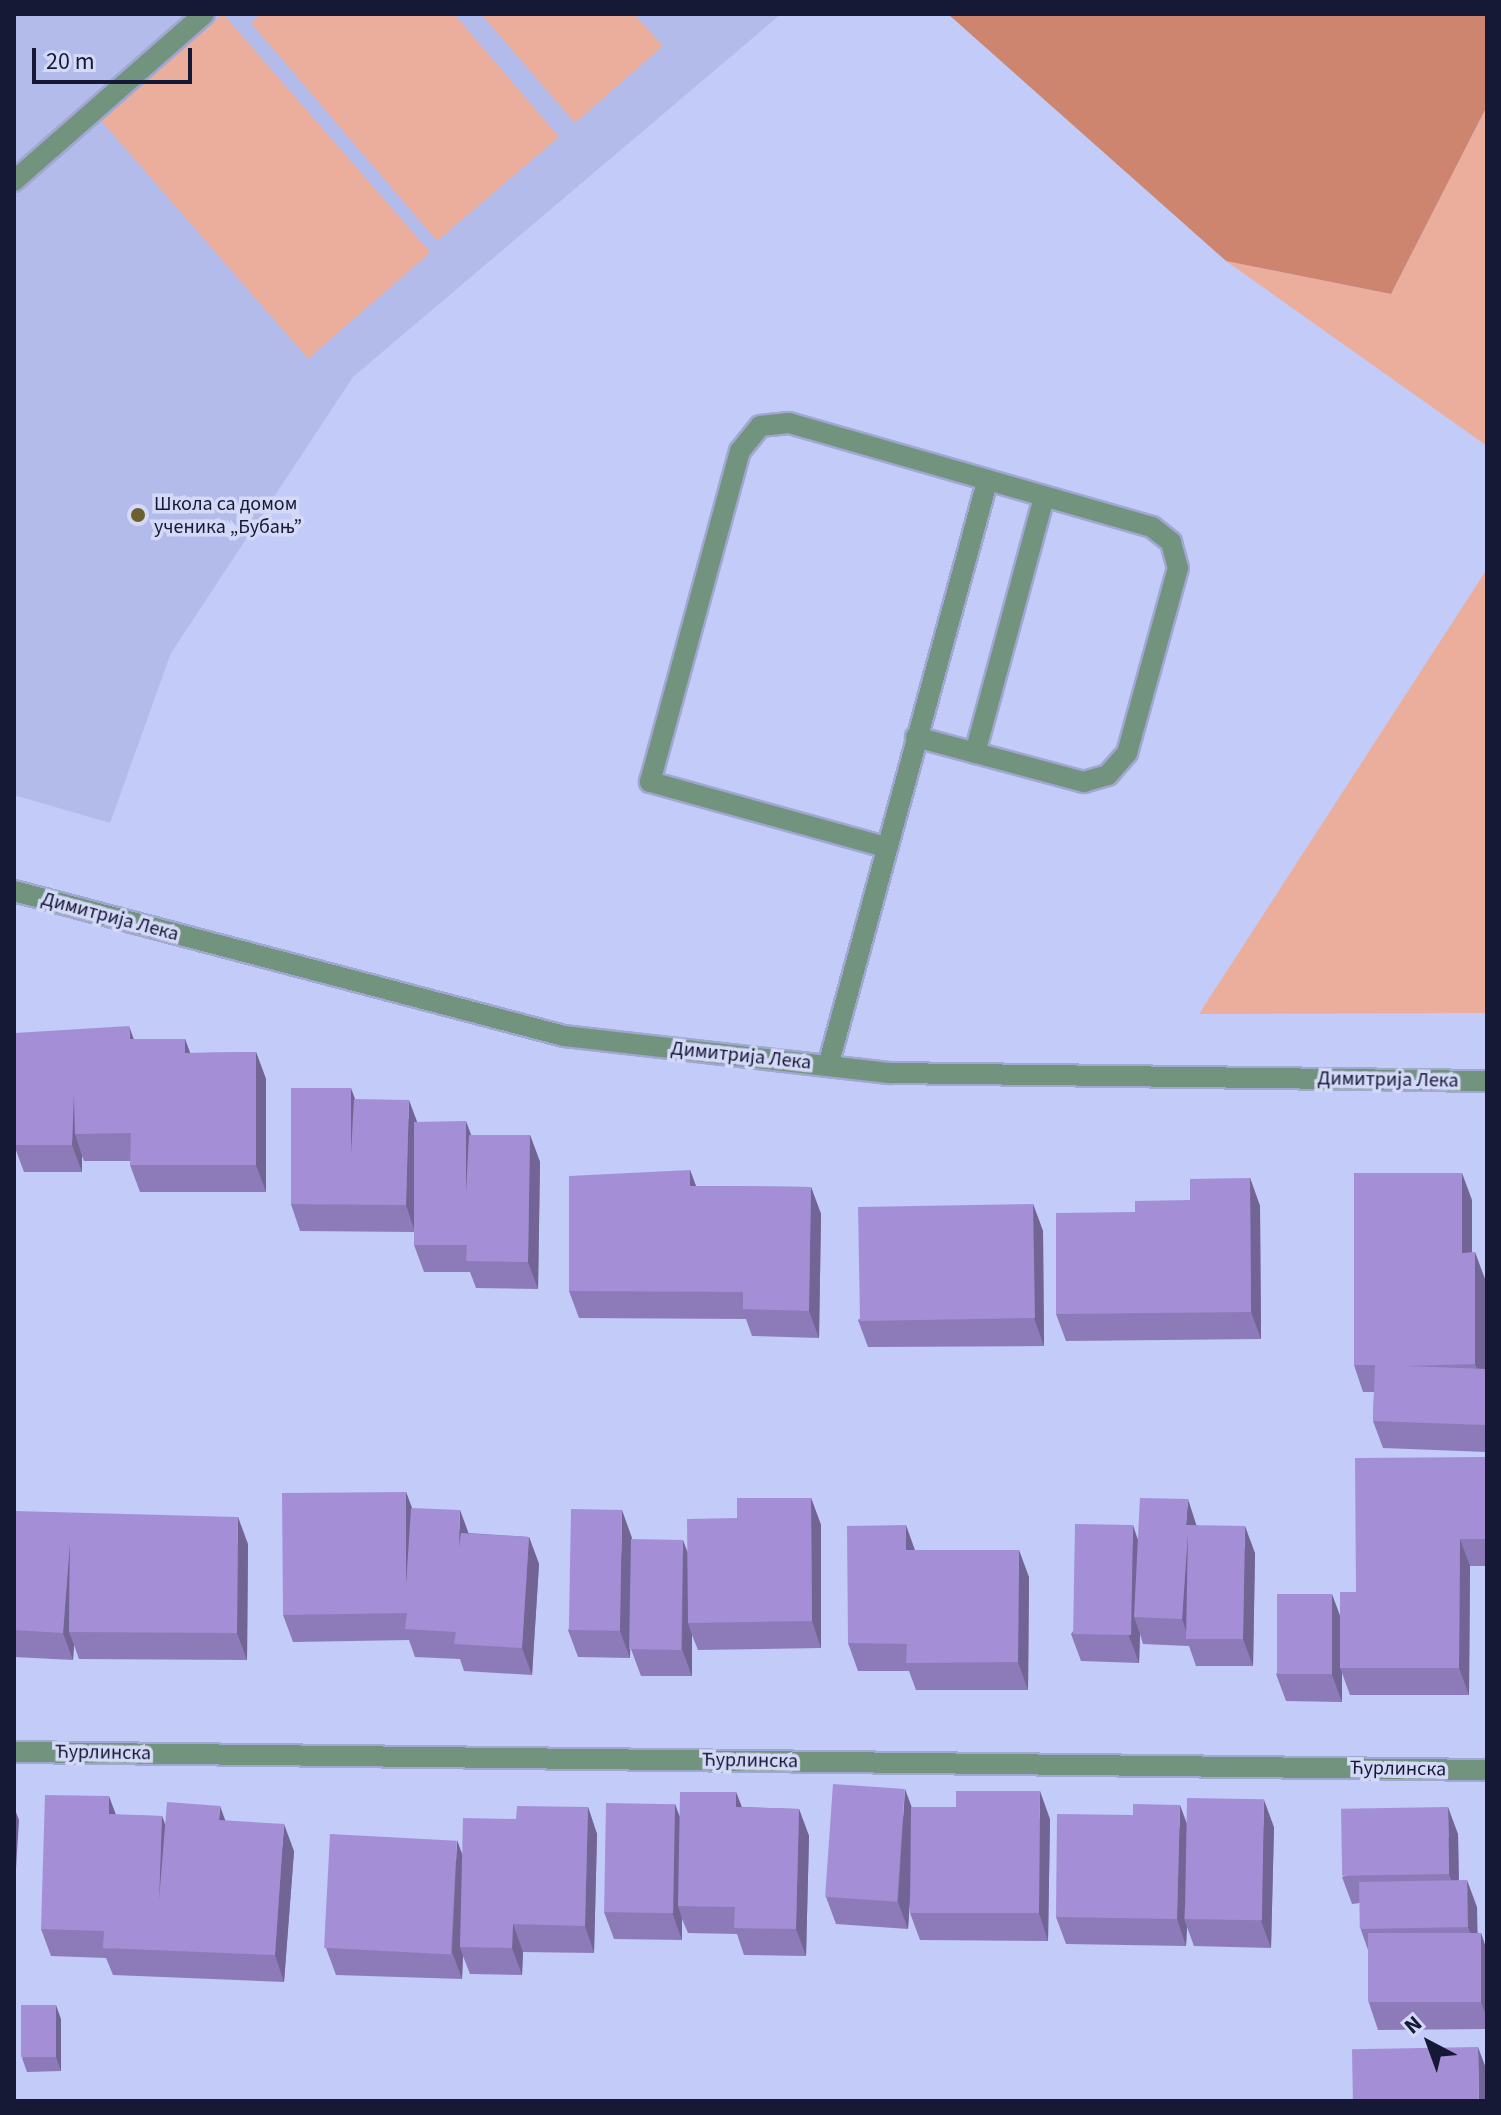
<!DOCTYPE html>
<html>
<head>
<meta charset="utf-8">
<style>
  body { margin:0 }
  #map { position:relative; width:1501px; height:2115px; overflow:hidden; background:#c3cbf8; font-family:"Source Sans 3",sans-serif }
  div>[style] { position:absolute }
  .built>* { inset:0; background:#b3bbeb }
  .green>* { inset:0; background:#ecae9c; transform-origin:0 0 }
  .forest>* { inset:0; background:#cd8570 }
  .roads { filter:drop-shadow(2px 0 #a0a7d1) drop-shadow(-2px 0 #a0a7d1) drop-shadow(0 2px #a0a7d1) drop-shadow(0 -2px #a0a7d1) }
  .lane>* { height:20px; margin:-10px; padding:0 10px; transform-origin:10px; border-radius:10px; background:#72937e }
  .street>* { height:20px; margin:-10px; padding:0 10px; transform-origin:10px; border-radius:10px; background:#72937e }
  .wall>* { inset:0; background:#8d7bb9 }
  .shaded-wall>* { inset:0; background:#736496 }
  .building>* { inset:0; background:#a48fd7; transform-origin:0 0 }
  .dots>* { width:22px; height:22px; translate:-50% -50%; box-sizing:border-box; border:4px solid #d3d9f7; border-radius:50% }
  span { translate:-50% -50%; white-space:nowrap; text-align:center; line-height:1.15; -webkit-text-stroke:7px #d3d9f7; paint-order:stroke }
  .poi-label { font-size:20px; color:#161935 }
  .left { translate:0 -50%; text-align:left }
  .street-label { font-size:20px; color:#161935 }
  .frame { position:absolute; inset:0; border:16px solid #161935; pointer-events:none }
  .north { position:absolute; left:1389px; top:2003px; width:80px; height:80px; -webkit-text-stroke:6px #d3d9f7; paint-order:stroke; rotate:319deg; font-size:22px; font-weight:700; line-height:32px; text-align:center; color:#161935 }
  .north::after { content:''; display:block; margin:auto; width:28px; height:36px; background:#161935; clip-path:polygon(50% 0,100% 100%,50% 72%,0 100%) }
  .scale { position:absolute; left:32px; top:48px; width:160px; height:36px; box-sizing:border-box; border:4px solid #161935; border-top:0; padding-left:10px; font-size:24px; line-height:28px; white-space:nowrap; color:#161935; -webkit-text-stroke:6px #d3d9f7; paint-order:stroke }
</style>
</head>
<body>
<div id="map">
  <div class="built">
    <div style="clip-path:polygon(14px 14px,781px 14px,353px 377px,171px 653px,110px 823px,14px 795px)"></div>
  </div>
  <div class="green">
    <div style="left:223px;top:14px;width:316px;height:162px;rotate:49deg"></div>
    <div style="clip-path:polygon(261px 14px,454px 14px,559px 137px,437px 241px,251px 23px)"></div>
    <div style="clip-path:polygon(481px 14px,634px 14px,663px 46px,575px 123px)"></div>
    <div style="clip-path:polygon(1487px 106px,1487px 446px,1226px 261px,1391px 294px)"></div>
    <div style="clip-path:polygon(1487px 569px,1487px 1013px,1199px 1014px)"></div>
  </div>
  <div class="forest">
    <div style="clip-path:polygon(948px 14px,1487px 14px,1487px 106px,1391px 294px,1226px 261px)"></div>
  </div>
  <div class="roads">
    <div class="lane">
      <div style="left:14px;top:181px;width:253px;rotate:-41.3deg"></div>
      <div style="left:975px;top:753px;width:265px;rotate:-74.9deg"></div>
      <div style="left:885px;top:847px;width:244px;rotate:-164.5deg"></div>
      <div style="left:650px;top:782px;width:343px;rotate:-74.8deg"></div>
      <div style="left:740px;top:451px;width:32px;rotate:-51deg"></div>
      <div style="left:760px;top:426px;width:29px;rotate:-6deg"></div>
      <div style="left:789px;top:423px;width:378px;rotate:16deg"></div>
      <div style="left:1152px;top:527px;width:24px;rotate:38deg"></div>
      <div style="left:1171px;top:542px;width:27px;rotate:75deg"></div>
      <div style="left:1178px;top:568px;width:192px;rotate:105.4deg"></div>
      <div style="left:1127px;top:753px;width:29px;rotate:131deg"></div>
      <div style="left:1108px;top:775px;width:25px;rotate:164deg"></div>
      <div style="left:1084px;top:782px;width:174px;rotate:-165deg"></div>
      <div style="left:828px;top:1066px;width:605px;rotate:-74.77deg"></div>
    </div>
    <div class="street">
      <div style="left:14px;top:891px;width:569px;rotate:14.77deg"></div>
      <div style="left:564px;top:1036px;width:328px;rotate:6.5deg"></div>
      <div style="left:890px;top:1073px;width:597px;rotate:0.77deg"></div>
      <div style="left:14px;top:1752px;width:1473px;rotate:0.7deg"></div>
    </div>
  </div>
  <div class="wall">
    <div style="clip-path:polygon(134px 1039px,185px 1039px,190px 1053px,256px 1052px,266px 1079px,266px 1192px,140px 1192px,130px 1165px,130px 1161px,84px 1161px,82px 1156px,82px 1172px,24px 1172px,14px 1145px)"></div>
    <div style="clip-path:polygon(355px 1099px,417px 1122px,471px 1135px,530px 1135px,540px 1162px,538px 1289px,476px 1288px,470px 1272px,424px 1272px,414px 1245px,414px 1232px,300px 1231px,291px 1204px)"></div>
    <div style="clip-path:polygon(690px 1170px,696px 1186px,811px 1187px,821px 1214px,819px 1338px,752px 1336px,746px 1319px,579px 1318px,569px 1291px)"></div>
    <div style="clip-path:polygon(1250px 1178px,1260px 1206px,1261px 1339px,1066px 1341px,1056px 1314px,1135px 1212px,1190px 1200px)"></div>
    <div style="clip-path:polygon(1472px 1200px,1472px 1252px,1485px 1279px,1485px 1369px,1487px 1369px,1487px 1452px,1383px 1448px,1373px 1421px,1374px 1392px,1363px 1392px,1354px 1365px)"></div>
    <div style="clip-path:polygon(1033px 1204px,1043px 1231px,1044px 1346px,868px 1347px,858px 1320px)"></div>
    <div style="clip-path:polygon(1487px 1457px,1487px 1566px,1470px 1566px,1469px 1695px,1350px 1695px,1342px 1673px,1342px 1702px,1286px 1701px,1276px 1674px,1340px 1616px,1356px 1592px)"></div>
    <div style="clip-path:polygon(406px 1492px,412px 1508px,469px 1533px,529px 1537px,539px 1564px,532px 1675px,464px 1671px,460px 1659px,415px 1657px,409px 1640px,293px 1642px,283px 1615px)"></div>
    <div style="clip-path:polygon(811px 1498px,821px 1525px,821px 1648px,698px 1650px,692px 1635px,692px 1676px,641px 1676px,631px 1649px,631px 1599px,630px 1658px,578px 1657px,568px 1630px,632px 1538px,632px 1539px,688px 1553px,737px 1518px)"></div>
    <div style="clip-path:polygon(14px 1511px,248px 1544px,247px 1660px,79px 1659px,74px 1645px,73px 1660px,14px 1657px)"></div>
    <div style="clip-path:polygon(1197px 1525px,1255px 1553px,1253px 1666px,1196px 1666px,1189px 1646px,1143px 1644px,1140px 1634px,1139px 1663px,1081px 1661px,1071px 1634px,1138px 1539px)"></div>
    <div style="clip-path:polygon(915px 1550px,1029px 1577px,1028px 1690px,916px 1690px,909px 1671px,858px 1671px,848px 1643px)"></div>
    <div style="clip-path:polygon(736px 1792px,742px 1807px,799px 1809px,809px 1836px,806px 1956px,744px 1955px,737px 1934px,688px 1933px,682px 1919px,682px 1940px,614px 1939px,604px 1912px,675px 1804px,679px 1816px)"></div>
    <div style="clip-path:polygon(588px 1807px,597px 1834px,594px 1953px,523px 1952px,522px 1975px,470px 1974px,463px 1956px,462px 1979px,336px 1975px,326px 1948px,516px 1819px)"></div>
    <div style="clip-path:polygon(912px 1807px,1050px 1819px,1048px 1941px,920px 1940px,910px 1913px,911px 1885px,908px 1929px,836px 1924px,826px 1897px)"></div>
    <div style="clip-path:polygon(116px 1815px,162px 1816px,165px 1825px,225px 1821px,294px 1851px,284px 1982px,113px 1975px,106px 1958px,51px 1956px,41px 1929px)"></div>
    <div style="clip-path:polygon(1187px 1823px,1274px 1827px,1271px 1948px,1194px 1946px,1187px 1927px,1186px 1946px,1066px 1944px,1056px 1917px)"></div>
    <div style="clip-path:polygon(1458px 1834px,1459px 1880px,1477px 1907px,1477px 1933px,1481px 1933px,1487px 1951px,1487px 2029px,1378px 2030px,1369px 2003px,1368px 1950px,1361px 1930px,1360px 1903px,1352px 1904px,1342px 1877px)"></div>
    <div style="clip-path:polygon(61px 2019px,61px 2071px,27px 2072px,22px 2058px)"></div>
  </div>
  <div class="shaded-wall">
    <div style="clip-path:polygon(129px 1026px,139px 1053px,130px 1039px)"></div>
    <div style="clip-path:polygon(185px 1039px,195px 1066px,185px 1053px)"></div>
    <div style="clip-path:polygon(256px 1052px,266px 1079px,266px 1192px,256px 1165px)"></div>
    <div style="clip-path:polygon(351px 1088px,361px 1115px,351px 1154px)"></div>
    <div style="clip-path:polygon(74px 1091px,75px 1134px,82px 1156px,82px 1172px,72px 1145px)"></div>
    <div style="clip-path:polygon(409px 1100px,419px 1127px,415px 1232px,406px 1205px)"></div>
    <div style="clip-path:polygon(466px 1121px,476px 1148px,466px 1193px)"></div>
    <div style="clip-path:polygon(530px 1135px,540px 1162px,538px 1289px,528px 1262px)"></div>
    <div style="clip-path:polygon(690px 1170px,700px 1197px,690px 1186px)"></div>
    <div style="clip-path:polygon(1462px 1173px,1472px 1200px,1472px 1280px,1462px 1253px)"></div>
    <div style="clip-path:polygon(1250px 1178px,1260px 1206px,1261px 1339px,1251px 1312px)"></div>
    <div style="clip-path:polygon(811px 1187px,821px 1214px,819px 1338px,809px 1311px)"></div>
    <div style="clip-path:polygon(1033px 1204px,1043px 1231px,1044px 1346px,1034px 1318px)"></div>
    <div style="clip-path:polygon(1475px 1252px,1485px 1279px,1485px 1391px,1475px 1364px)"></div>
    <div style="clip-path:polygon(406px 1492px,416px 1519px,406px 1586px)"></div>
    <div style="clip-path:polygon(811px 1498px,821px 1525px,821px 1648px,812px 1621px)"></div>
    <div style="clip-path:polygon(1188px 1499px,1197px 1527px,1186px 1525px)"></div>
    <div style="clip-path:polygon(460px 1510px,470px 1537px,459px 1547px)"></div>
    <div style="clip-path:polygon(622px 1510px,632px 1538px,630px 1658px,620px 1631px)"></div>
    <div style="clip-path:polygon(238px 1517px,248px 1544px,247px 1660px,237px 1633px)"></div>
    <div style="clip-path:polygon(906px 1525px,916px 1553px,906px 1550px)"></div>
    <div style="clip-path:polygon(1133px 1525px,1142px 1552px,1134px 1617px,1140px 1634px,1139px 1663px,1129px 1636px)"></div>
    <div style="clip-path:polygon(1245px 1526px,1255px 1553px,1253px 1666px,1243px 1639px)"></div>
    <div style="clip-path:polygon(1188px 1532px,1189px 1639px,1182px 1619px)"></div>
    <div style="clip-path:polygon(529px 1537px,539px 1564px,532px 1675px,522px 1648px)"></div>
    <div style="clip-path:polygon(1460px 1539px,1470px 1566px,1469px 1695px,1459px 1668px)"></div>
    <div style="clip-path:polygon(683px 1540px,693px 1567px,688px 1623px,692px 1635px,692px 1676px,682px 1649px)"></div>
    <div style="clip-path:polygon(70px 1542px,69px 1632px,74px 1645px,73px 1660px,63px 1633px)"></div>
    <div style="clip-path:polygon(1019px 1550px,1029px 1577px,1028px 1690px,1018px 1662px)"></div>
    <div style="clip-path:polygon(1332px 1594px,1342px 1621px,1340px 1668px,1342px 1673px,1342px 1702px,1332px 1675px)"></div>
    <div style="clip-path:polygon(905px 1789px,915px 1816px,908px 1929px,898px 1902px)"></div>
    <div style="clip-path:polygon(1040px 1791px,1050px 1819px,1048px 1941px,1039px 1913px)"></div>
    <div style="clip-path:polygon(736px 1792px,746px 1819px,736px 1807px)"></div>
    <div style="clip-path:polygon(109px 1796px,119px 1823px,109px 1814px)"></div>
    <div style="clip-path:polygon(1264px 1800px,1274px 1827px,1271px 1948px,1261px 1921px)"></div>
    <div style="clip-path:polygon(675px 1804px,685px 1831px,678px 1906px,682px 1919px,682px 1940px,672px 1912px)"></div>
    <div style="clip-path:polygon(1180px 1805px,1190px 1832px,1184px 1919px,1187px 1927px,1186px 1946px,1177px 1919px)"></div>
    <div style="clip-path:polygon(220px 1806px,230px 1833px,219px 1820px)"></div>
    <div style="clip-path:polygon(14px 1807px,19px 1820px,14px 1901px)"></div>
    <div style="clip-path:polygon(588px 1807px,597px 1834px,594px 1953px,585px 1926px)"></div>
    <div style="clip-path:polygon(1448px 1807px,1458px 1834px,1459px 1901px,1449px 1874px)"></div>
    <div style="clip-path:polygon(799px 1809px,809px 1836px,806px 1956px,796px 1929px)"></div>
    <div style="clip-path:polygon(162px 1816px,172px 1843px,159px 1900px)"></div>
    <div style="clip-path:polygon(284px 1824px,294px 1851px,284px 1982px,275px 1955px)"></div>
    <div style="clip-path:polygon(457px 1840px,467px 1867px,460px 1947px,463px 1956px,462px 1979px,452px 1952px)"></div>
    <div style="clip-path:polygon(1467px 1880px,1477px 1907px,1478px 1954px,1468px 1927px)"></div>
    <div style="clip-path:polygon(513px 1924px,523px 1952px,522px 1975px,512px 1948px)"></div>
    <div style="clip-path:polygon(1481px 1933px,1487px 1951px,1487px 2019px,1481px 2002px)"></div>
    <div style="clip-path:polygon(56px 2005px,61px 2019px,61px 2071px,56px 2057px)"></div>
    <div style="clip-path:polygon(1478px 2047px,1487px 2071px,1487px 2101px,1479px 2101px)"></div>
  </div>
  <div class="building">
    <div style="clip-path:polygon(129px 1026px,130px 1039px,185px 1039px,185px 1053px,256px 1052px,256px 1165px,130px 1165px,131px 1133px,75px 1134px,74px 1091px,72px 1145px,14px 1145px,15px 1033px)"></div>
    <div style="clip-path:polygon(291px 1088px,351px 1088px,351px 1154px,354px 1099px,409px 1100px,406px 1205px,291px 1204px)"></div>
    <div style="clip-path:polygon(466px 1121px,466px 1193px,469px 1135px,530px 1135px,528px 1262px,466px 1261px,467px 1245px,414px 1245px,414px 1122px)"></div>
    <div style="clip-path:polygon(690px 1170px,690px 1186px,811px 1187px,809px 1311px,743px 1309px,743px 1292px,569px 1291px,569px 1176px)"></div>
    <div style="clip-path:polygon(1354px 1173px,1462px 1173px,1462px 1253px,1475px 1252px,1475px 1364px,1406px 1366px,1487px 1369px,1486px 1425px,1373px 1421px,1375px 1365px,1354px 1365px)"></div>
    <div style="clip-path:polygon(1250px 1178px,1251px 1312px,1056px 1314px,1056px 1213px,1135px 1212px,1135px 1201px,1190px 1200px,1190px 1179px)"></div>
    <div style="left:1033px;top:1204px;width:114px;height:175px;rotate:89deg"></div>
    <div style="clip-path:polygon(1487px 1457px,1487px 1539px,1460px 1539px,1459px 1668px,1340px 1668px,1340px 1592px,1356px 1592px,1355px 1458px)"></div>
    <div style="clip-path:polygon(406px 1492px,406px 1586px,411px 1508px,460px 1510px,459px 1547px,461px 1533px,529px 1537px,522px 1648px,454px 1644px,456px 1632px,405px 1629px,407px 1613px,283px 1615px,282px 1493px)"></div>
    <div style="clip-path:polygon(737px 1498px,811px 1498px,812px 1621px,688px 1623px,687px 1519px,737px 1518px)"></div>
    <div style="clip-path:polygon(1140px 1498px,1188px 1499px,1186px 1525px,1245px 1526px,1243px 1639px,1186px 1639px,1188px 1532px,1182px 1619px,1134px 1617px)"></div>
    <div style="left:571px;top:1509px;width:51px;height:121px;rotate:1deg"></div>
    <div style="clip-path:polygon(14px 1511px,238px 1517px,237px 1633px,69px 1632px,70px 1542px,63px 1633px,14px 1630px)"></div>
    <div style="left:1075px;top:1524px;width:58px;height:110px;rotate:1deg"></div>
    <div style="clip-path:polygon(906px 1525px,906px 1550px,1019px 1550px,1018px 1662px,906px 1663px,907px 1644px,848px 1643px,847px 1526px)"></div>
    <div style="left:631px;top:1539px;width:52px;height:110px;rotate:1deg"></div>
    <div style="left:1277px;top:1594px;width:55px;height:80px"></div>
    <div style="left:833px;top:1784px;width:72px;height:113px;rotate:4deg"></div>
    <div style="clip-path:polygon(956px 1791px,1040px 1791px,1039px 1913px,910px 1913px,911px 1807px,956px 1807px)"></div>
    <div style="clip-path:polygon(680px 1792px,736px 1792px,736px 1807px,799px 1809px,796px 1929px,734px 1928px,735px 1907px,678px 1906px)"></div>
    <div style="clip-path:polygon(45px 1795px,109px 1796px,109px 1814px,162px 1816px,159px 1900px,167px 1802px,220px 1806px,219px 1820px,284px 1824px,275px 1955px,103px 1948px,104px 1931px,41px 1929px)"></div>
    <div style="left:1187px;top:1798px;width:77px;height:121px;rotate:1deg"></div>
    <div style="left:606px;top:1803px;width:69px;height:109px;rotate:1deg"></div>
    <div style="clip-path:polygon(1133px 1804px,1180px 1805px,1177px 1919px,1056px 1917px,1057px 1814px,1133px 1815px)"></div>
    <div style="clip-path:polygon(517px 1806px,588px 1807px,585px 1926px,513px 1924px,512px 1948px,460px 1947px,463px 1818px,516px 1819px)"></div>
    <div style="left:1448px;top:1807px;width:67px;height:107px;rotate:89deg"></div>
    <div style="left:330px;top:1834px;width:127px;height:114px;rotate:3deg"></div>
    <div style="left:1467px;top:1880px;width:47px;height:108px;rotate:89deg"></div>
    <div style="left:1481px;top:1933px;width:69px;height:113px;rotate:90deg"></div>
    <div style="left:56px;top:2005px;width:52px;height:35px;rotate:90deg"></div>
    <div style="left:1478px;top:2047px;width:54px;height:126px;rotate:89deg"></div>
  </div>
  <div class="dots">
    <div style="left:138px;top:515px;background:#6b5f2c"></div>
  </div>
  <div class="poi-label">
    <span class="left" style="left:154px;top:516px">Школа са домом<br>ученика „Бубањ”</span>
  </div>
  <div class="street-label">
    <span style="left:110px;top:917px;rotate:15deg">Димитрија Лека</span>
    <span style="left:741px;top:1056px;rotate:6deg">Димитрија Лека</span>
    <span style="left:1388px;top:1080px;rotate:1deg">Димитрија Лека</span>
    <span style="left:103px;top:1753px;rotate:1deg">Ћурлинска</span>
    <span style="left:750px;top:1761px;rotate:1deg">Ћурлинска</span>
    <span style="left:1398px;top:1769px;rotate:1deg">Ћурлинска</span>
  </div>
  <div class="frame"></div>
  <div class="north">N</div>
  <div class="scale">20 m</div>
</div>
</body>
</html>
